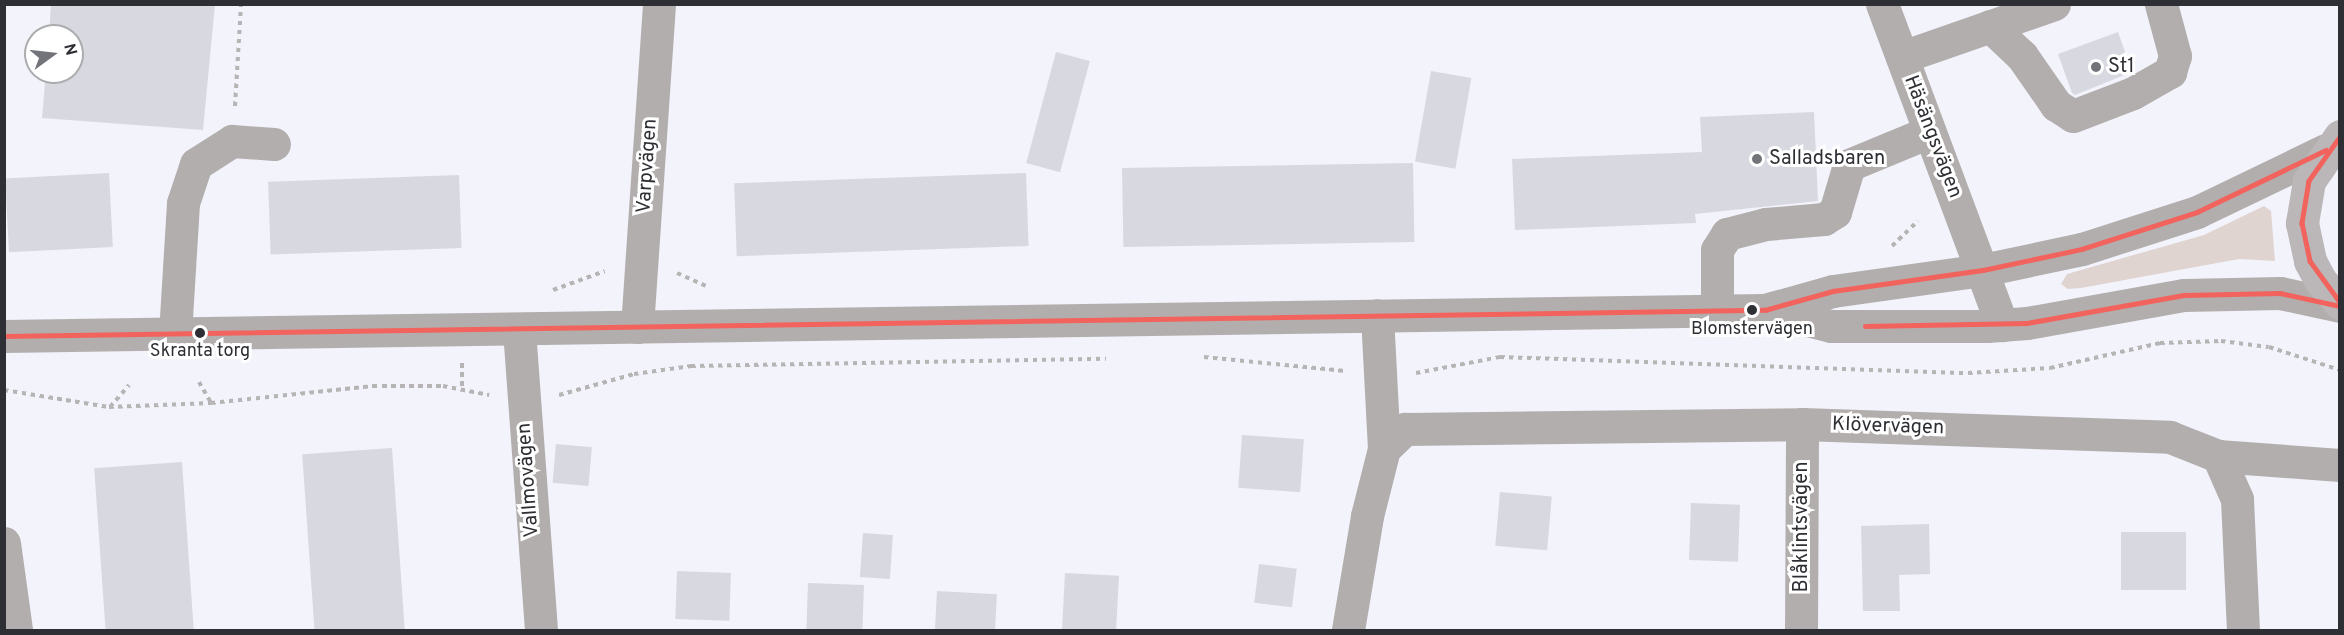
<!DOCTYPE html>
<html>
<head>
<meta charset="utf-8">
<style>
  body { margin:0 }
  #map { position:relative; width:2344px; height:635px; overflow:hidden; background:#f2f3fb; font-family:Overpass,sans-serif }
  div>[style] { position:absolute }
  .green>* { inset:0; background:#e0d4d1 }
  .building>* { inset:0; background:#d8d9e0; transform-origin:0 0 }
  .path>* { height:4px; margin-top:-2px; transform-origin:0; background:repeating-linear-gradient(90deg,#b6b4b5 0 4.5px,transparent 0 9px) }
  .minor>* { height:33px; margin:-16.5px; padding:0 16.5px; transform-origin:16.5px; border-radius:16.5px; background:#b3aeae }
  .highway>* { height:33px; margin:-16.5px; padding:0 16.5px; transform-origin:16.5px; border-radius:16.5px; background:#bbb7b9 }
  .bus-1>* { height:4.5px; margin:-2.25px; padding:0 2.25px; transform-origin:2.25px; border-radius:2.25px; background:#f1635c }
  .dots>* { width:16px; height:16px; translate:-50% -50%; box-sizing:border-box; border:3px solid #fff; border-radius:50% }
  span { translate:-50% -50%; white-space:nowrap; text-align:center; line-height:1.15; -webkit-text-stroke:6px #fff; paint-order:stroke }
  .bus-label { font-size:18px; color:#2e2f34 }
  .poi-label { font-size:20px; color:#2e2f34 }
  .left { translate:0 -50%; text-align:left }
  .street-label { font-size:20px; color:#2e2f34 }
  .frame { position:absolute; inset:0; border:6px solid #2e2f34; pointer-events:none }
  .north { position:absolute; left:24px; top:24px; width:60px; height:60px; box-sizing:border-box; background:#fff; border:2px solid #abacae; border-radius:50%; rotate:75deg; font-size:16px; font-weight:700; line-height:24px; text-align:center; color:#2e2f34 }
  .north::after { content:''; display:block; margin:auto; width:21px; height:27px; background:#73747a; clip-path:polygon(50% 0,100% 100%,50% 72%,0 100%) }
</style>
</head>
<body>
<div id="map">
  <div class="green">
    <div style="clip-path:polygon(2264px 206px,2271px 211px,2275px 261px,2239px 259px,2081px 288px,2068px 289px,2061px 284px,2067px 274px,2204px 235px)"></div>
  </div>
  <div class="building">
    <div style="clip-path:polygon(51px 4px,215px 4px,203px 130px,42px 118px,46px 72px,72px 72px,72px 36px,49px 36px)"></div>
    <div style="clip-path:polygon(2118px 32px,2132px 72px,2075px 95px,2072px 93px,2058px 54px)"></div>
    <div style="left:1056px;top:52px;width:35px;height:115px;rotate:15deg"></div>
    <div style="left:1431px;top:71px;width:41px;height:92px;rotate:10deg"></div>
    <div style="clip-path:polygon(1814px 112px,1818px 201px,1695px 214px,1696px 223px,1515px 230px,1512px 159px,1702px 152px,1700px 117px)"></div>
    <div style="left:1413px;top:163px;width:79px;height:291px;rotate:89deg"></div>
    <div style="left:109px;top:173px;width:74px;height:104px;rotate:87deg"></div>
    <div style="left:1026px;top:173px;width:73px;height:292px;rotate:88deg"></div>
    <div style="left:459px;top:175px;width:73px;height:191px;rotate:88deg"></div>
    <div style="left:1242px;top:435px;width:62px;height:53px;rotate:4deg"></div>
    <div style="left:556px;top:444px;width:36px;height:39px;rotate:5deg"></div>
    <div style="left:392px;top:448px;width:182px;height:90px;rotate:86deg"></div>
    <div style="left:182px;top:462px;width:168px;height:88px;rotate:86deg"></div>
    <div style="left:1500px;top:492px;width:52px;height:54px;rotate:5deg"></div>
    <div style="left:1691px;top:503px;width:49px;height:57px;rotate:2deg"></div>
    <div style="clip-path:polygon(1929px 524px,1930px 574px,1899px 575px,1900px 611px,1863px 611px,1861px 526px)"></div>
    <div style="left:2121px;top:532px;width:65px;height:58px"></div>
    <div style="left:863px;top:533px;width:30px;height:44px;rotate:4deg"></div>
    <div style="left:1259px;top:564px;width:38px;height:39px;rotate:7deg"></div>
    <div style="left:677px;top:571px;width:54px;height:48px;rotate:2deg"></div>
    <div style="left:1065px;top:573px;width:54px;height:57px;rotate:3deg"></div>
    <div style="left:808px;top:583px;width:56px;height:47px;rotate:2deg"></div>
    <div style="left:937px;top:591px;width:60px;height:39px;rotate:3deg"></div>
  </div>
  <div class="path">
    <div style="left:235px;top:106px;width:102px;rotate:-86.6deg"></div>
    <div style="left:1892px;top:246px;width:36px;rotate:-44deg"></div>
    <div style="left:677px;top:273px;width:34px;rotate:24deg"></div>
    <div style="left:553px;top:290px;width:55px;rotate:-20.1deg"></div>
    <div style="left:1204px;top:357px;width:142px;rotate:5.7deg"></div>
    <div style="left:462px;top:363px;width:25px;rotate:90deg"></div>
    <div style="left:1416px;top:373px;width:86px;rotate:-10.8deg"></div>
    <div style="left:1500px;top:357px;width:468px;rotate:2deg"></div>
    <div style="left:1968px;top:373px;width:82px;rotate:-3.5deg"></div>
    <div style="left:2050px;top:368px;width:113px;rotate:-12.8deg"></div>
    <div style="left:2160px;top:343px;width:61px;rotate:-1.9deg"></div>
    <div style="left:2221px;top:341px;width:48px;rotate:7.1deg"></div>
    <div style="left:2269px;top:347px;width:75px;rotate:17.9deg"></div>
    <div style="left:199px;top:382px;width:24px;rotate:60deg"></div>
    <div style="left:4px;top:390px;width:106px;rotate:9.2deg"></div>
    <div style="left:109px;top:407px;width:102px;rotate:-2.2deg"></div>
    <div style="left:211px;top:403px;width:163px;rotate:-6deg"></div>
    <div style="left:373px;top:386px;width:70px"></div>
    <div style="left:443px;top:386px;width:47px;rotate:11.1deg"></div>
    <div style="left:559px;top:395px;width:78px;rotate:-15.6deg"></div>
    <div style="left:634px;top:374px;width:58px;rotate:-8deg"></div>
    <div style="left:691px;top:366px;width:415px;rotate:-1deg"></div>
    <div style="left:110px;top:407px;width:29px;rotate:-49deg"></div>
  </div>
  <div class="minor">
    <div style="left:1882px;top:4px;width:343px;rotate:69.5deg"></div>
    <div style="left:1990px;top:26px;width:44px;rotate:43.2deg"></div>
    <div style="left:2022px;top:56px;width:60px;rotate:55.2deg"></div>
    <div style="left:2056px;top:105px;width:20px;rotate:33deg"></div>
    <div style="left:2073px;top:116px;width:64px;rotate:-21deg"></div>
    <div style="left:2133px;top:93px;width:43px;rotate:-29.6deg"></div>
    <div style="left:2170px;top:72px;width:17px;rotate:-73deg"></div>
    <div style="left:2175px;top:56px;width:54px;rotate:-105.1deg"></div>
    <div style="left:1902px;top:57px;width:161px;rotate:-19.2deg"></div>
    <div style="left:1767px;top:310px;width:66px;rotate:14deg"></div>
    <div style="left:1831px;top:326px;width:156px"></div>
    <div style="left:1987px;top:326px;width:40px;rotate:-4.3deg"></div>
    <div style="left:2027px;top:323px;width:159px;rotate:-10.1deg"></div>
    <div style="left:2184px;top:295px;width:96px;rotate:-1.2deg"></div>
    <div style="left:2280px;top:293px;width:61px;rotate:12.2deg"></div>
    <div style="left:1717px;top:311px;width:61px;rotate:-90deg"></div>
    <div style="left:1717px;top:250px;width:19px;rotate:-58deg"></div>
    <div style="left:1727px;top:234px;width:40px;rotate:-14.4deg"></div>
    <div style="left:1766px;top:224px;width:58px;rotate:-4.9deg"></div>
    <div style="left:1824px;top:219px;width:13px;rotate:-32deg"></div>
    <div style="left:1835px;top:212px;width:49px;rotate:-73.4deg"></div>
    <div style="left:1849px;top:165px;width:87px;rotate:-22.4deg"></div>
    <div style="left:637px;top:327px;width:324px;rotate:-86.1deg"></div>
    <div style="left:519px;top:330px;width:301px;rotate:85.8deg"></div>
    <div style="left:175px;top:334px;width:131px;rotate:-86.5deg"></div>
    <div style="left:183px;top:203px;width:41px;rotate:-71.6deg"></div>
    <div style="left:196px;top:164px;width:43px;rotate:-32.6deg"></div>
    <div style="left:232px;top:141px;width:42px;rotate:4.1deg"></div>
    <div style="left:4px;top:336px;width:1761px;rotate:-0.85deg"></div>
    <div style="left:1765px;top:310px;width:71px;rotate:-15.6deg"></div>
    <div style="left:1833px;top:291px;width:151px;rotate:-8deg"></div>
    <div style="left:1983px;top:270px;width:101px;rotate:-12deg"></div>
    <div style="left:2082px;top:249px;width:121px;rotate:-17.8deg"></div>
    <div style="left:2197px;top:212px;width:143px;rotate:-25.7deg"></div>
    <div style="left:1384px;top:449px;width:29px;rotate:-44deg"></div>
    <div style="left:1405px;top:429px;width:397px;rotate:-0.7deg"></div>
    <div style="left:1802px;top:424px;width:368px;rotate:2deg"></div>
    <div style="left:2170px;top:437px;width:52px;rotate:21.6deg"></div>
    <div style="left:2218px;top:456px;width:47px;rotate:66.2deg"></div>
    <div style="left:2237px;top:499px;width:131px;rotate:87.4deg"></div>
    <div style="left:2218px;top:456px;width:122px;rotate:4.2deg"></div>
    <div style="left:4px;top:543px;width:88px;rotate:82.1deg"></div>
    <div style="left:1348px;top:630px;width:116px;rotate:-80.5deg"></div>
    <div style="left:1367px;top:516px;width:69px;rotate:-75.8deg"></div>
    <div style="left:1384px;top:449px;width:134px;rotate:-93deg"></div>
    <div style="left:1801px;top:630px;width:206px;rotate:-89.7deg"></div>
  </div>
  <div class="highway">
    <div style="left:2340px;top:136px;width:55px;rotate:124.6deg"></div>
    <div style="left:2309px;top:181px;width:43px;rotate:99.5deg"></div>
    <div style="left:2302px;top:223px;width:39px;rotate:78deg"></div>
    <div style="left:2310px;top:261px;width:21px;rotate:62deg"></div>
    <div style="left:2320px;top:280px;width:30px;rotate:49deg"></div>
  </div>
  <div class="bus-1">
    <div style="left:2340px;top:137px;width:54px;rotate:125.2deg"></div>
    <div style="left:2309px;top:181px;width:43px;rotate:99.5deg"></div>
    <div style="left:2302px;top:223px;width:39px;rotate:78deg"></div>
    <div style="left:2310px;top:261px;width:51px;rotate:53.8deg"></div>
    <div style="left:1865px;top:326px;width:162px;rotate:-1.1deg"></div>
    <div style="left:2027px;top:323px;width:159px;rotate:-10.1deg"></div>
    <div style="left:2184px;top:295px;width:96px;rotate:-1.2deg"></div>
    <div style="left:2280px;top:293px;width:61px;rotate:12.2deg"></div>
    <div style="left:4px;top:336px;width:1761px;rotate:-0.85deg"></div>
    <div style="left:1765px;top:310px;width:71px;rotate:-15.6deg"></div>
    <div style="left:1833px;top:291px;width:151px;rotate:-8deg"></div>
    <div style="left:1983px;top:270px;width:101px;rotate:-12deg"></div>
    <div style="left:2082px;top:249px;width:121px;rotate:-17.8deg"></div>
    <div style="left:2197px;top:212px;width:143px;rotate:-25.7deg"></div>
  </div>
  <div class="dots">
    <div style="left:2096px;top:67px;background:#73747a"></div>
    <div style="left:1757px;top:159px;background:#73747a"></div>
    <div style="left:1752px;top:310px;background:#2e2f34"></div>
    <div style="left:200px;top:333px;background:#2e2f34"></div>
  </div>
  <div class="bus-label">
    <span style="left:1752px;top:330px">Blomstervägen</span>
    <span style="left:200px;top:352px">Skranta torg</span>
  </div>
  <div class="poi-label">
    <span class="left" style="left:2108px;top:67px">St1</span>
    <span class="left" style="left:1769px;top:159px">Salladsbaren</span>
  </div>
  <div class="street-label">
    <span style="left:1932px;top:137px;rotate:69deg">Häsängsvägen</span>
    <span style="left:648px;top:166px;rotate:-86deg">Varpvägen</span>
    <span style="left:1888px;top:427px;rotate:2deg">Klövervägen</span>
    <span style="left:529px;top:480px;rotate:-94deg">Vallmovägen</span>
    <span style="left:1802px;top:527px;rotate:-90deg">Blåklintsvägen</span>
  </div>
  <div class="frame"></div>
  <div class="north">N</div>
</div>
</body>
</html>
